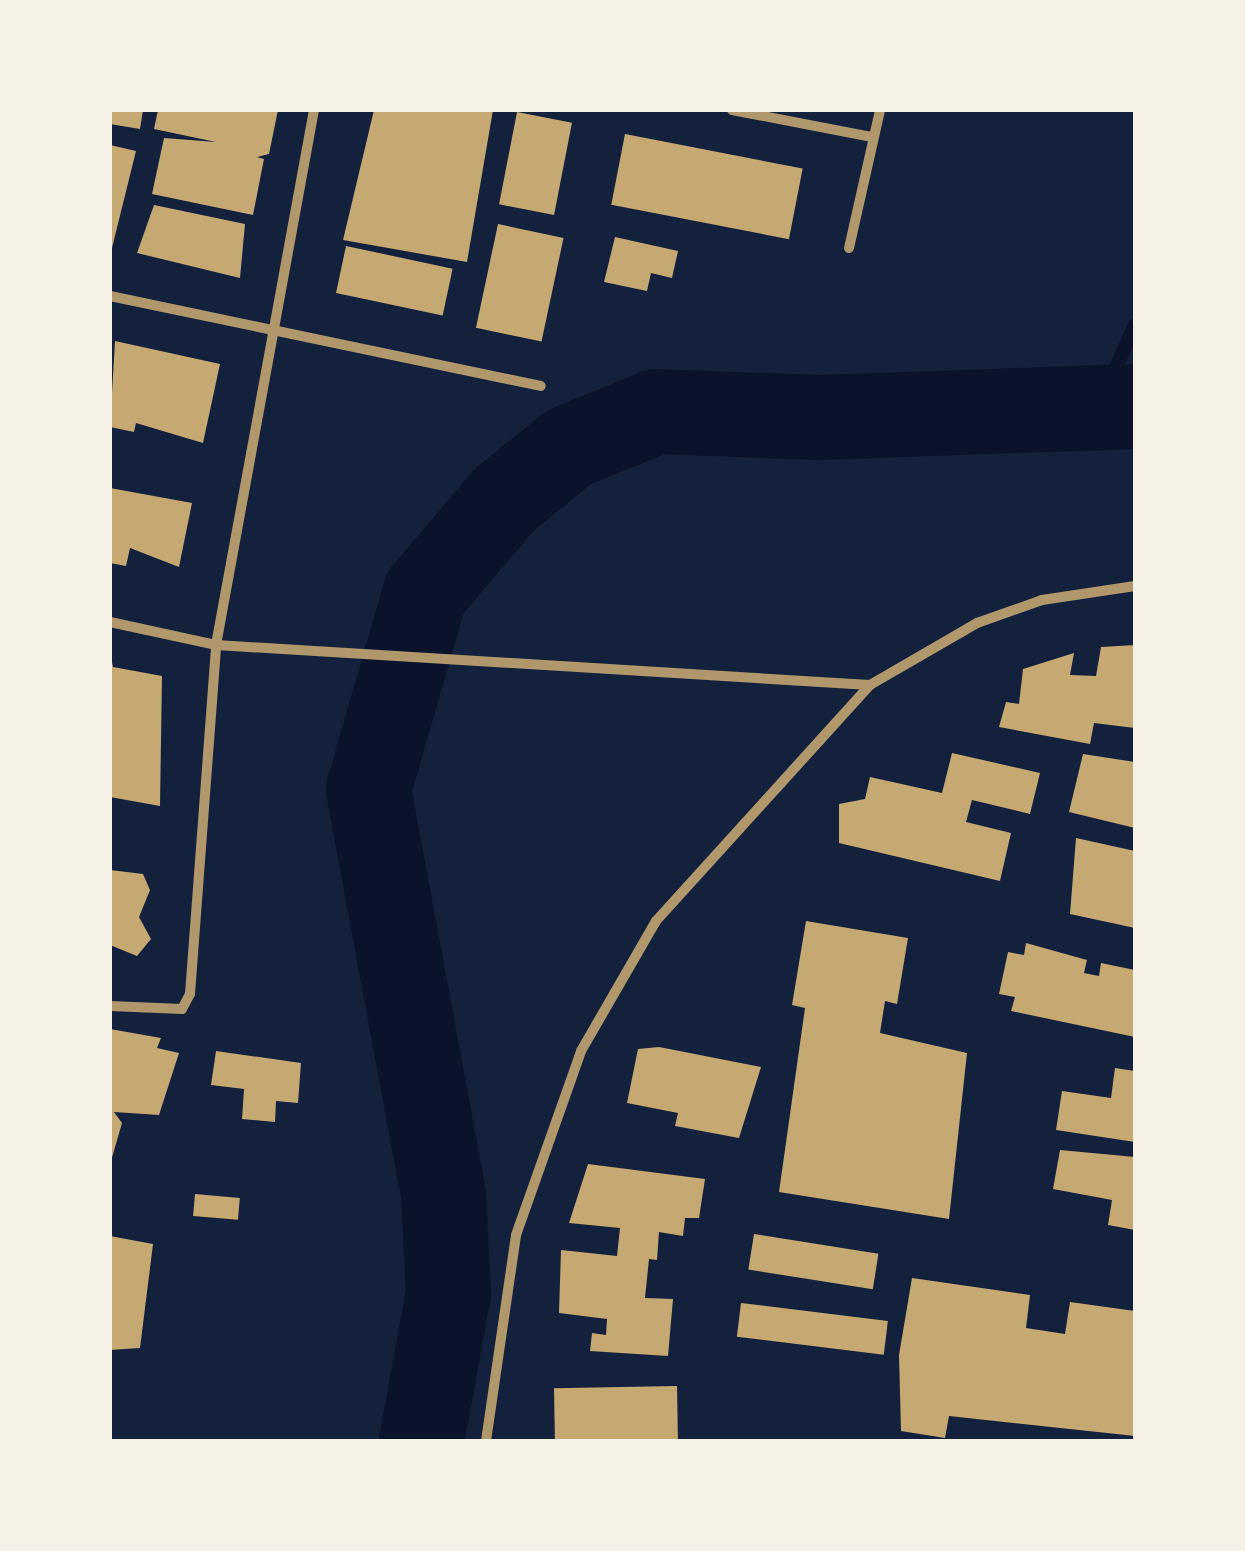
<!DOCTYPE html>
<html>
<head>
<meta charset="utf-8">
<style>
  body { margin:0 }
  #map { position:relative; width:1245px; height:1551px; overflow:hidden; background:#14213d; font-family:"Fira Sans",sans-serif }
  div>[style] { position:absolute }
  .stream>* { height:14px; margin:-7px; padding:0 7px; transform-origin:7px; border-radius:7px; background:#0b132b }
  .river>* { height:85px; margin:-42.5px; padding:0 42.5px; transform-origin:42.5px; border-radius:42.5px; background:#0b132b }
  .building>* { inset:0; background:#c6a872; transform-origin:0 0 }
  .minor>* { height:10px; margin:-5px; padding:0 5px; transform-origin:5px; border-radius:5px; background:#b1986c }
  span { translate:-50% -50%; white-space:nowrap; text-align:center; line-height:1.15; -webkit-text-stroke:9px #f6f1e7; paint-order:stroke }
  .frame { position:absolute; inset:0; border:112px solid #f6f1e7; pointer-events:none }
</style>
</head>
<body>
<div id="map">
  <div class="stream">
    <div style="left:1096px;top:412px;width:95px;rotate:-65.9deg"></div>
  </div>
  <div class="river">
    <div style="left:421px;top:1441px;width:151px;rotate:-79.7deg"></div>
    <div style="left:448px;top:1292px;width:98px;rotate:-92.9deg"></div>
    <div style="left:443px;top:1194px;width:412px;rotate:-100.5deg"></div>
    <div style="left:368px;top:789px;width:205px;rotate:-73.9deg"></div>
    <div style="left:425px;top:592px;width:121px;rotate:-49.7deg"></div>
    <div style="left:503px;top:500px;width:84px;rotate:-39.2deg"></div>
    <div style="left:568px;top:447px;width:95px;rotate:-22.2deg"></div>
    <div style="left:656px;top:411px;width:162px;rotate:2.1deg"></div>
    <div style="left:818px;top:417px;width:317px;rotate:-2deg"></div>
  </div>
  <div class="building">
    <div style="clip-path:polygon(110px 110px,143px 110px,140px 129px,110px 124px)"></div>
    <div style="clip-path:polygon(158px 110px,278px 110px,269px 154px,257px 157px,264px 159px,253px 215px,152px 194px,164px 138px,216px 142px,154px 129px)"></div>
    <div style="clip-path:polygon(374px 110px,493px 110px,467px 262px,343px 240px)"></div>
    <div style="left:517px;top:112px;width:56px;height:94px;rotate:11deg"></div>
    <div style="left:625px;top:134px;width:181px;height:72px;rotate:11deg"></div>
    <div style="clip-path:polygon(110px 145px,136px 151px,111px 252px,110px 252px)"></div>
    <div style="clip-path:polygon(154px 205px,245px 224px,240px 278px,137px 253px)"></div>
    <div style="left:498px;top:224px;width:67px;height:106px;rotate:12deg"></div>
    <div style="clip-path:polygon(615px 237px,678px 251px,672px 278px,651px 273px,647px 291px,604px 282px)"></div>
    <div style="left:346px;top:246px;width:109px;height:48px;rotate:12deg"></div>
    <div style="clip-path:polygon(115px 341px,220px 364px,203px 443px,136px 423px,134px 432px,110px 427px)"></div>
    <div style="clip-path:polygon(110px 488px,192px 503px,179px 567px,130px 548px,126px 566px,110px 563px)"></div>
    <div style="clip-path:polygon(1135px 645px,1135px 728px,1094px 723px,1090px 744px,999px 727px,1006px 702px,1019px 704px,1023px 669px,1074px 653px,1070px 675px,1096px 676px,1101px 647px)"></div>
    <div style="clip-path:polygon(110px 652px,113px 667px,162px 676px,160px 806px,110px 797px)"></div>
    <div style="clip-path:polygon(952px 753px,1040px 773px,1030px 814px,972px 800px,966px 822px,1011px 833px,1000px 881px,839px 843px,839px 804px,865px 799px,870px 777px,942px 793px)"></div>
    <div style="clip-path:polygon(1083px 754px,1135px 762px,1135px 828px,1069px 812px)"></div>
    <div style="clip-path:polygon(1076px 838px,1135px 851px,1135px 928px,1070px 914px)"></div>
    <div style="clip-path:polygon(110px 870px,143px 874px,150px 890px,139px 917px,151px 939px,137px 956px,110px 945px)"></div>
    <div style="clip-path:polygon(806px 921px,908px 938px,897px 1004px,885px 1001px,880px 1033px,967px 1053px,949px 1219px,779px 1192px,805px 1008px,792px 1005px)"></div>
    <div style="clip-path:polygon(1026px 943px,1087px 960px,1084px 973px,1099px 976px,1101px 963px,1135px 970px,1135px 1037px,1011px 1011px,1015px 997px,999px 994px,1008px 952px,1024px 955px)"></div>
    <div style="clip-path:polygon(110px 1029px,161px 1038px,157px 1048px,179px 1053px,159px 1115px,114px 1112px,122px 1123px,111px 1161px)"></div>
    <div style="clip-path:polygon(659px 1047px,761px 1067px,739px 1138px,675px 1126px,678px 1113px,627px 1103px,638px 1049px)"></div>
    <div style="clip-path:polygon(216px 1051px,301px 1063px,298px 1103px,276px 1101px,275px 1122px,242px 1119px,244px 1089px,211px 1085px)"></div>
    <div style="clip-path:polygon(1115px 1068px,1135px 1071px,1135px 1142px,1056px 1130px,1062px 1091px,1111px 1098px)"></div>
    <div style="clip-path:polygon(1060px 1150px,1135px 1157px,1135px 1230px,1108px 1225px,1112px 1200px,1053px 1189px)"></div>
    <div style="clip-path:polygon(588px 1164px,705px 1179px,699px 1218px,685px 1218px,683px 1236px,659px 1232px,657px 1260px,649px 1259px,645px 1298px,673px 1299px,668px 1356px,590px 1351px,592px 1333px,606px 1335px,607px 1319px,559px 1313px,561px 1250px,617px 1256px,620px 1228px,569px 1223px)"></div>
    <div style="left:195px;top:1194px;width:45px;height:22px;rotate:5deg"></div>
    <div style="left:754px;top:1234px;width:126px;height:36px;rotate:9deg"></div>
    <div style="clip-path:polygon(110px 1236px,153px 1244px,140px 1348px,110px 1350px)"></div>
    <div style="clip-path:polygon(912px 1278px,1030px 1295px,1026px 1328px,1065px 1334px,1070px 1302px,1135px 1311px,1135px 1436px,949px 1416px,945px 1438px,901px 1431px,899px 1355px)"></div>
    <div style="left:741px;top:1303px;width:148px;height:34px;rotate:7deg"></div>
    <div style="left:677px;top:1386px;width:55px;height:123px;rotate:89deg"></div>
  </div>
  <div class="minor">
    <div style="left:732px;top:110px;width:143px;rotate:10.9deg"></div>
    <div style="left:849px;top:248px;width:141px;rotate:-77.3deg"></div>
    <div style="left:110px;top:296px;width:440px;rotate:11.8deg"></div>
    <div style="left:110px;top:622px;width:108px;rotate:12.2deg"></div>
    <div style="left:216px;top:645px;width:655px;rotate:3.5deg"></div>
    <div style="left:110px;top:1006px;width:72px;rotate:2.4deg"></div>
    <div style="left:182px;top:1009px;width:17px;rotate:-62deg"></div>
    <div style="left:190px;top:994px;width:350px;rotate:-85.7deg"></div>
    <div style="left:216px;top:645px;width:544px;rotate:-79.62deg"></div>
    <div style="left:486px;top:1441px;width:208px;rotate:-81.7deg"></div>
    <div style="left:516px;top:1235px;width:195px;rotate:-70.5deg"></div>
    <div style="left:581px;top:1051px;width:150px;rotate:-60deg"></div>
    <div style="left:656px;top:921px;width:319px;rotate:-47.8deg"></div>
    <div style="left:870px;top:685px;width:124px;rotate:-30.1deg"></div>
    <div style="left:977px;top:623px;width:69px;rotate:-19.5deg"></div>
    <div style="left:1042px;top:600px;width:94px;rotate:-8.6deg"></div>
  </div>
  <div class="frame"></div>
</div>
</body>
</html>
